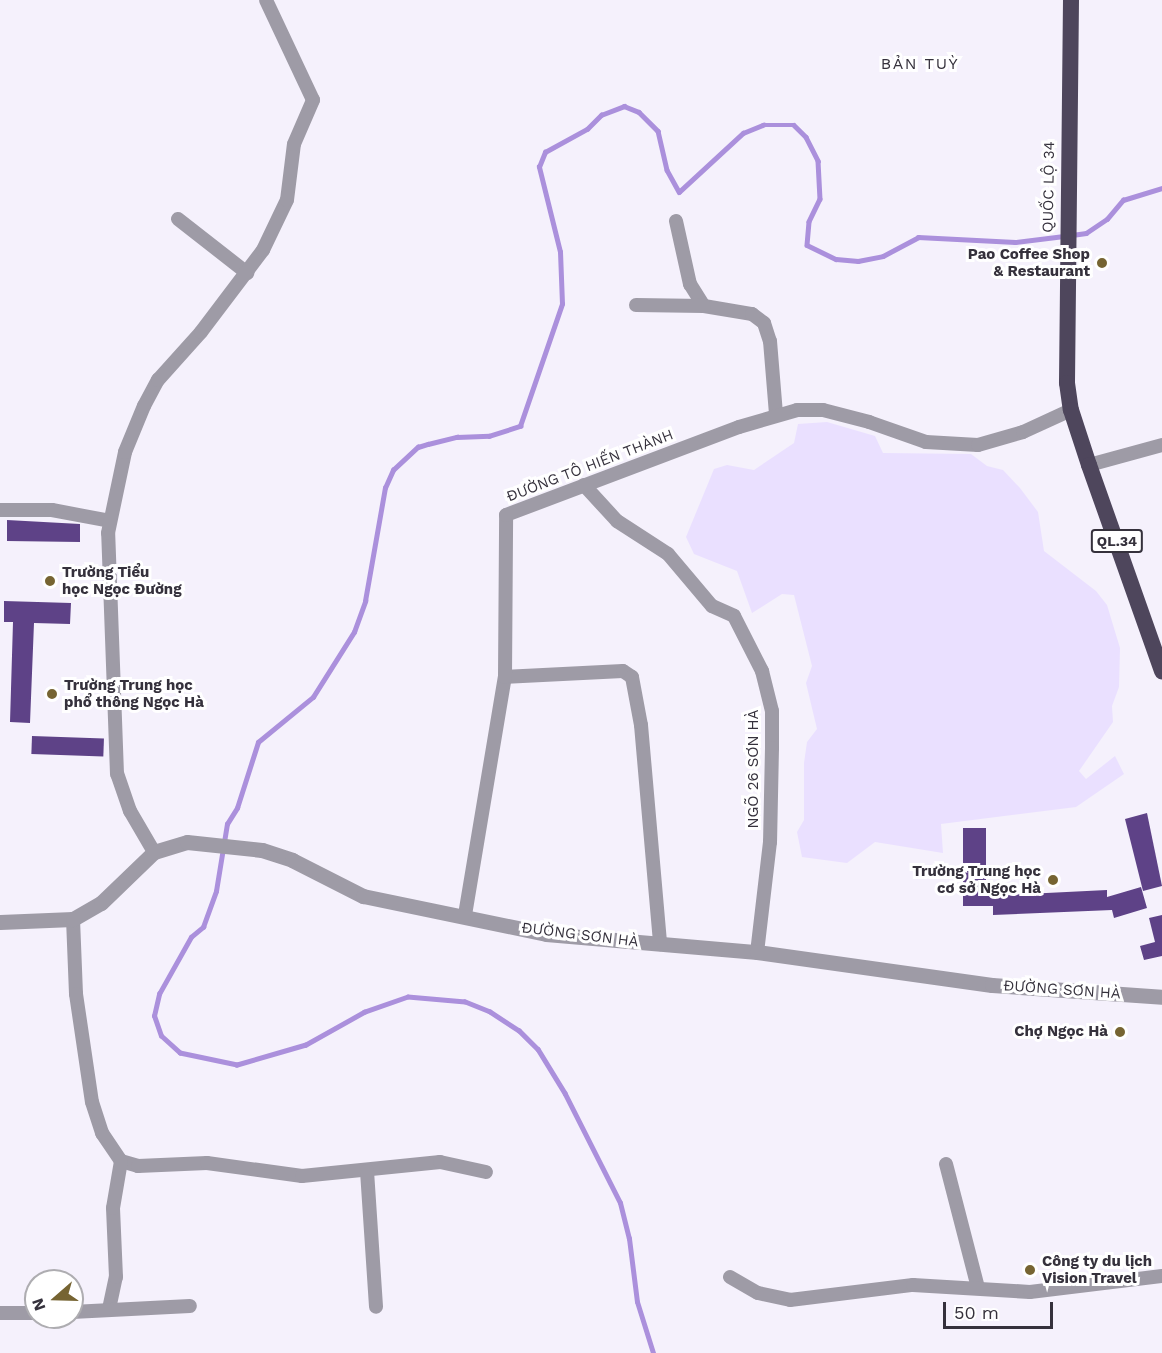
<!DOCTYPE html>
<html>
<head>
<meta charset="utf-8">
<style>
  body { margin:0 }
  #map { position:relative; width:1162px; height:1353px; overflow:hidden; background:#f5f1fc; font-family:"Work Sans",sans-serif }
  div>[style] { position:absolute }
  .green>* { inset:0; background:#eae0ff }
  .stream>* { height:4.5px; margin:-2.25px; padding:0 2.25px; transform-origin:2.25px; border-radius:2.25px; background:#ab90dc }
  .building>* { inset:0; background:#5e4287; transform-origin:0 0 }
  .minor>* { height:14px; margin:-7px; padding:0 7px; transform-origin:7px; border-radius:7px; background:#9e9ba6 }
  .tertiary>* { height:15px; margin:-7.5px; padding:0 7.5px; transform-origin:7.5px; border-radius:7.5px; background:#9e9ba6 }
  .trunk>* { height:16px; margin:-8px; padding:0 8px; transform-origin:8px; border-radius:8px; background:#4e465c }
  .dots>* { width:16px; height:16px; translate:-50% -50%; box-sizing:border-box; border:3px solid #fff; border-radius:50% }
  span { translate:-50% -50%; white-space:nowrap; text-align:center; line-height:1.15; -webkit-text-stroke:6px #fff; paint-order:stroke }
  .shield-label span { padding:2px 4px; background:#fff; border:2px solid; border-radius:4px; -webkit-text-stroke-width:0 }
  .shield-label { font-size:14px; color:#35313c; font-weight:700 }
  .street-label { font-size:15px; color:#35313c }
  .poi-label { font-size:15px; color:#35313c; font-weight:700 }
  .right { translate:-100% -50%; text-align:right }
  .left { translate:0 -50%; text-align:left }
  .neighbourhood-label { font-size:16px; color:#35313c; letter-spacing:1.5px }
  .north { position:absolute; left:24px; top:1269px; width:60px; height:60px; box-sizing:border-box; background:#fff; border:2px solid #aeadb1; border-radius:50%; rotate:250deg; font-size:16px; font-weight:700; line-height:24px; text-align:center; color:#35313c }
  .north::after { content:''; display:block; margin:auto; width:21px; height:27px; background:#766432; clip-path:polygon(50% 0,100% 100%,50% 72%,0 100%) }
  .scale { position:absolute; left:943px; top:1302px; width:110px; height:27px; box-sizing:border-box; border:3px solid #35313c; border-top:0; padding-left:8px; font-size:18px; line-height:21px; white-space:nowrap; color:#35313c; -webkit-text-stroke:4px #fff; paint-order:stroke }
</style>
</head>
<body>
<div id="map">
  <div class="green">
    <div style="clip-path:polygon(827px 422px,875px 436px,883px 453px,971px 454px,987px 466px,1003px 470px,1020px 488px,1038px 512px,1044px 551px,1096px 591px,1107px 605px,1120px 648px,1119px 687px,1112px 706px,1113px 722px,1079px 771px,1086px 779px,1115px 756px,1124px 774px,1076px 807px,941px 824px,943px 853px,875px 842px,847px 863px,802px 857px,797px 832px,804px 820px,804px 763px,807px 742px,817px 729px,806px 683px,812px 666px,794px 595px,782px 594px,752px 613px,737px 571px,694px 554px,686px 537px,714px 469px,727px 465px,754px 470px,794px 443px,798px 424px)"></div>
  </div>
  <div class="stream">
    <div style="left:1072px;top:235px;width:14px;rotate:-8deg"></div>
    <div style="left:1086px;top:233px;width:25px;rotate:-34deg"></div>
    <div style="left:1107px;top:219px;width:25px;rotate:-50deg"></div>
    <div style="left:1123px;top:200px;width:41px;rotate:-17.1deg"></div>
    <div style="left:653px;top:1353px;width:53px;rotate:-107.4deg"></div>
    <div style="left:637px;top:1302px;width:64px;rotate:-97.2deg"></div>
    <div style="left:629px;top:1239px;width:37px;rotate:-104deg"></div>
    <div style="left:620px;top:1203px;width:122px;rotate:-116.8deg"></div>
    <div style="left:565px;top:1094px;width:52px;rotate:-121.5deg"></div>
    <div style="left:538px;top:1050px;width:27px;rotate:-135deg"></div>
    <div style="left:519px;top:1031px;width:35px;rotate:-147deg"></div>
    <div style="left:490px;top:1012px;width:27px;rotate:-158deg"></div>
    <div style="left:465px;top:1002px;width:57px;rotate:-175deg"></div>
    <div style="left:408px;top:997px;width:46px;rotate:160.8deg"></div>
    <div style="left:365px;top:1012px;width:68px;rotate:150.8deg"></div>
    <div style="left:306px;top:1045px;width:72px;rotate:163.8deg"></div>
    <div style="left:237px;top:1065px;width:58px;rotate:-168.1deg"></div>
    <div style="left:180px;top:1053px;width:25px;rotate:-138deg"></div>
    <div style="left:161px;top:1036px;width:21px;rotate:-109deg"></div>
    <div style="left:154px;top:1016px;width:23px;rotate:-77deg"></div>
    <div style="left:159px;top:994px;width:65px;rotate:-60.7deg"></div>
    <div style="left:191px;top:937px;width:16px;rotate:-40deg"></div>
    <div style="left:203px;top:927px;width:38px;rotate:-70deg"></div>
    <div style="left:216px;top:891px;width:68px;rotate:-80.7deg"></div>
    <div style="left:227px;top:824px;width:19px;rotate:-58deg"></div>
    <div style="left:237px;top:808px;width:69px;rotate:-72.3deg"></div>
    <div style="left:258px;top:742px;width:71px;rotate:-39.3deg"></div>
    <div style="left:313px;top:697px;width:77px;rotate:-57.8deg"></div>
    <div style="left:354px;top:632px;width:33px;rotate:-70deg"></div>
    <div style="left:365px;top:601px;width:115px;rotate:-80deg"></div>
    <div style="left:385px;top:488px;width:20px;rotate:-66deg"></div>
    <div style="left:393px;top:470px;width:34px;rotate:-43deg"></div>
    <div style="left:418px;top:447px;width:10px;rotate:-17deg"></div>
    <div style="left:428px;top:444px;width:30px;rotate:-14deg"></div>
    <div style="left:457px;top:437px;width:32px;rotate:-2deg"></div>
    <div style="left:489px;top:436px;width:33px;rotate:-18deg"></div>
    <div style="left:520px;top:426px;width:129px;rotate:-71deg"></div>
    <div style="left:562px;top:304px;width:52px;rotate:-92.2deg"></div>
    <div style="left:560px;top:252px;width:88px;rotate:-103.9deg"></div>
    <div style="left:539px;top:167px;width:16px;rotate:-68deg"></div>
    <div style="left:545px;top:152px;width:48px;rotate:-28.7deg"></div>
    <div style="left:587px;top:129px;width:20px;rotate:-45deg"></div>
    <div style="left:601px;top:115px;width:25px;rotate:-21deg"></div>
    <div style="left:624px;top:106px;width:16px;rotate:22deg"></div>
    <div style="left:639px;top:112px;width:27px;rotate:45deg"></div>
    <div style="left:658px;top:131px;width:40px;rotate:77deg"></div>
    <div style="left:667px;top:170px;width:25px;rotate:61deg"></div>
    <div style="left:679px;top:192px;width:87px;rotate:-42.7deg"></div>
    <div style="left:743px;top:133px;width:22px;rotate:-22deg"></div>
    <div style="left:763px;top:125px;width:31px"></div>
    <div style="left:794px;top:125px;width:17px;rotate:45deg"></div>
    <div style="left:806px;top:137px;width:27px;rotate:63deg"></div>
    <div style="left:818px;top:161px;width:38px;rotate:87deg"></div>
    <div style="left:820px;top:199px;width:25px;rotate:116deg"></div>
    <div style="left:809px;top:222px;width:23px;rotate:95deg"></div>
    <div style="left:807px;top:245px;width:32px;rotate:26deg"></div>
    <div style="left:836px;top:259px;width:22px;rotate:5deg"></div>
    <div style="left:858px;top:261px;width:25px;rotate:-11deg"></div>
    <div style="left:883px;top:256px;width:40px;rotate:-28deg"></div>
    <div style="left:918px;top:237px;width:97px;rotate:3deg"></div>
    <div style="left:1015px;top:242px;width:49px;rotate:-7deg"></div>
  </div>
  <div class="building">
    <div style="clip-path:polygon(7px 520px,80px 524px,80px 542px,7px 541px)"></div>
    <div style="clip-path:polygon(4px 601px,71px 603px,70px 624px,34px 623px,30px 723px,10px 722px,13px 622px,4px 622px)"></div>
    <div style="left:32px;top:736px;width:72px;height:18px;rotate:2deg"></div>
    <div style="clip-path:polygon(1147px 813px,1162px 886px,1143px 891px,1125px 819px)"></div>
    <div style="clip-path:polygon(963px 828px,986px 828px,986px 896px,1107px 890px,1107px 897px,1141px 887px,1147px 908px,1114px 918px,1112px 910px,993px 915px,993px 906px,963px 906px)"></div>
    <div style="clip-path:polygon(1162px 915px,1162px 956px,1144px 960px,1140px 946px,1155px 942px,1149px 918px)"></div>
  </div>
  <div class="minor">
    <div style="left:178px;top:219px;width:88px;rotate:38deg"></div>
    <div style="left:676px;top:221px;width:65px;rotate:77.5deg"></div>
    <div style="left:690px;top:284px;width:26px;rotate:58deg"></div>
    <div style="left:704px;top:306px;width:49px;rotate:9.5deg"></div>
    <div style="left:752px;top:314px;width:15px;rotate:37deg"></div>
    <div style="left:764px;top:323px;width:19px;rotate:72deg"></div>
    <div style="left:770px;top:341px;width:73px;rotate:85.3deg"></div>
    <div style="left:636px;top:305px;width:68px;rotate:0.8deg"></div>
    <div style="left:1089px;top:465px;width:76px;rotate:-15.3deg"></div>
    <div style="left:584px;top:485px;width:49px;rotate:47.5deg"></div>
    <div style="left:617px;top:521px;width:61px;rotate:32.9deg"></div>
    <div style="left:668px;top:554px;width:68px;rotate:49.8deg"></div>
    <div style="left:712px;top:606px;width:24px;rotate:24deg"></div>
    <div style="left:734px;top:616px;width:62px;rotate:63deg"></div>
    <div style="left:762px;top:671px;width:41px;rotate:76deg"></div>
    <div style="left:772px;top:711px;width:37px;rotate:90deg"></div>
    <div style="left:772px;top:748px;width:94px;rotate:91.2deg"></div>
    <div style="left:770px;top:842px;width:111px;rotate:96.7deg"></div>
    <div style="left:0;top:510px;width:52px"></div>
    <div style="left:52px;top:510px;width:59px;rotate:10.7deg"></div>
    <div style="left:505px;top:677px;width:118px;rotate:-2.9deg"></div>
    <div style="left:623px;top:671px;width:11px;rotate:34deg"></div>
    <div style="left:632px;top:677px;width:49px;rotate:79.4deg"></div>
    <div style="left:641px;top:725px;width:220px;rotate:85deg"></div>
    <div style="left:154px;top:852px;width:48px;rotate:-120.3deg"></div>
    <div style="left:130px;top:811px;width:39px;rotate:-109deg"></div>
    <div style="left:117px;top:774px;width:241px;rotate:-92.1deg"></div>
    <div style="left:108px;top:533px;width:83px;rotate:-78.1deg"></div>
    <div style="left:125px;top:452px;width:50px;rotate:-67.6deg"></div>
    <div style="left:144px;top:406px;width:30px;rotate:-62deg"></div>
    <div style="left:158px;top:380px;width:64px;rotate:-48.1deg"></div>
    <div style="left:201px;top:332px;width:103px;rotate:-52.9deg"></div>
    <div style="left:263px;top:250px;width:55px;rotate:-64.4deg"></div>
    <div style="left:287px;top:200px;width:56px;rotate:-82.9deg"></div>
    <div style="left:294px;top:144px;width:48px;rotate:-66.6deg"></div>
    <div style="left:313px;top:100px;width:110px;rotate:-115.2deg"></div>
    <div style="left:465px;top:915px;width:241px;rotate:-80.5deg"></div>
    <div style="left:505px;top:677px;width:162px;rotate:-89.6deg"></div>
    <div style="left:506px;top:515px;width:249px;rotate:-20.7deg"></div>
    <div style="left:739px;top:427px;width:60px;rotate:-16.3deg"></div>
    <div style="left:797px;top:410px;width:26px"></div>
    <div style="left:823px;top:410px;width:48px;rotate:14.6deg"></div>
    <div style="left:869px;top:422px;width:60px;rotate:19.3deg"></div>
    <div style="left:926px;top:442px;width:52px;rotate:3.3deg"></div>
    <div style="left:978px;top:445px;width:47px;rotate:-16.1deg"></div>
    <div style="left:1023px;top:432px;width:53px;rotate:-24.6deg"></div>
    <div style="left:73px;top:919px;width:75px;rotate:87.7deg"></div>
    <div style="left:76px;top:994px;width:109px;rotate:81.6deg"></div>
    <div style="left:92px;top:1102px;width:33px;rotate:72deg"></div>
    <div style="left:102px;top:1133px;width:34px;rotate:56deg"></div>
    <div style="left:121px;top:1161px;width:18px;rotate:16deg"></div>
    <div style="left:138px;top:1166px;width:69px;rotate:-2.5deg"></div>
    <div style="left:207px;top:1163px;width:96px;rotate:7.8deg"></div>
    <div style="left:302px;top:1176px;width:139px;rotate:-5.8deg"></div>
    <div style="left:440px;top:1162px;width:47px;rotate:12.3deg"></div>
    <div style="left:946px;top:1164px;width:128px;rotate:75.5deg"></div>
    <div style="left:367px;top:1171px;width:136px;rotate:86.2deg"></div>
    <div style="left:730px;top:1277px;width:32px;rotate:30deg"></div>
    <div style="left:758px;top:1293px;width:33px;rotate:12deg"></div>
    <div style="left:790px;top:1300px;width:124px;rotate:-7deg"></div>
    <div style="left:913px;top:1285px;width:117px;rotate:3.4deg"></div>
    <div style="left:1030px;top:1292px;width:133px;rotate:-6.9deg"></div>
    <div style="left:109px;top:1309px;width:33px;rotate:-78deg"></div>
    <div style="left:116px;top:1277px;width:69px;rotate:-92.5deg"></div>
    <div style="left:113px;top:1208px;width:48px;rotate:-80.3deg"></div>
    <div style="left:72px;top:1312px;width:118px;rotate:-2.9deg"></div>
    <div style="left:0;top:1313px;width:36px"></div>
  </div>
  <div class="tertiary">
    <div style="left:0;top:922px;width:73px;rotate:-2.4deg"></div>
    <div style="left:73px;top:919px;width:32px;rotate:-30deg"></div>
    <div style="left:101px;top:903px;width:74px;rotate:-43.9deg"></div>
    <div style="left:154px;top:852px;width:34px;rotate:-17deg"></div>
    <div style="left:187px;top:842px;width:75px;rotate:6.1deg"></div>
    <div style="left:262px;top:850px;width:32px;rotate:18deg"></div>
    <div style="left:292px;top:860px;width:80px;rotate:26.9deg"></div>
    <div style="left:363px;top:896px;width:187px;rotate:11.7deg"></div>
    <div style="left:546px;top:934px;width:212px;rotate:4.9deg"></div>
    <div style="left:757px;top:952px;width:237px;rotate:8deg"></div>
    <div style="left:992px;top:985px;width:170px;rotate:4deg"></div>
  </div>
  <div class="trunk">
    <div style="left:1071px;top:0;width:383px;rotate:90.6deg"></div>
    <div style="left:1067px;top:383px;width:27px;rotate:82deg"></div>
    <div style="left:1071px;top:410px;width:58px;rotate:71.9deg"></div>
    <div style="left:1089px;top:465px;width:219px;rotate:70.5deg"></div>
  </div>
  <div class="dots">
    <div style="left:1102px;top:263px;background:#766432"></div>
    <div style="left:50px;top:581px;background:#766432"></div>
    <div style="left:52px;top:694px;background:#766432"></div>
    <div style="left:1053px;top:880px;background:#766432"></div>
    <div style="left:1120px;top:1032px;background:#766432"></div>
    <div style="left:1030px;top:1270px;background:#766432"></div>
  </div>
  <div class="shield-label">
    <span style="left:1117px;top:541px">QL.34</span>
  </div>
  <div class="street-label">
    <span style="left:1049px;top:187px;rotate:-89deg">QUỐC LỘ 34</span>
    <span style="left:590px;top:466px;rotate:-21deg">ĐƯỜNG TÔ HIẾN THÀNH</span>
    <span style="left:754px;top:769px;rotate:-90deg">NGÕ 26 SƠN HÀ</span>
    <span style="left:580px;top:935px;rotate:7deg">ĐƯỜNG SƠN HÀ</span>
    <span style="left:1062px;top:990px;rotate:4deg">ĐƯỜNG SƠN HÀ</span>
  </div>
  <div class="poi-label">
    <span class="right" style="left:1090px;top:263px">Pao Coffee Shop<br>&amp; Restaurant</span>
    <span class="left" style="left:62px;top:581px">Trường Tiểu<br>học Ngọc Đường</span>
    <span class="left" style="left:64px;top:694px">Trường Trung học<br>phổ thông Ngọc Hà</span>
    <span class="right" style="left:1041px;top:880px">Trường Trung học<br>cơ sở Ngọc Hà</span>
    <span class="right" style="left:1108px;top:1032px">Chợ Ngọc Hà</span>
    <span class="left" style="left:1042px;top:1270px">Công ty du lịch<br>Vision Travel</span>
  </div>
  <div class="neighbourhood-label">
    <span style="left:920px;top:64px">BẢN TUỲ</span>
  </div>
  <div class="north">N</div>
  <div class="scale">50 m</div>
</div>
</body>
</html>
